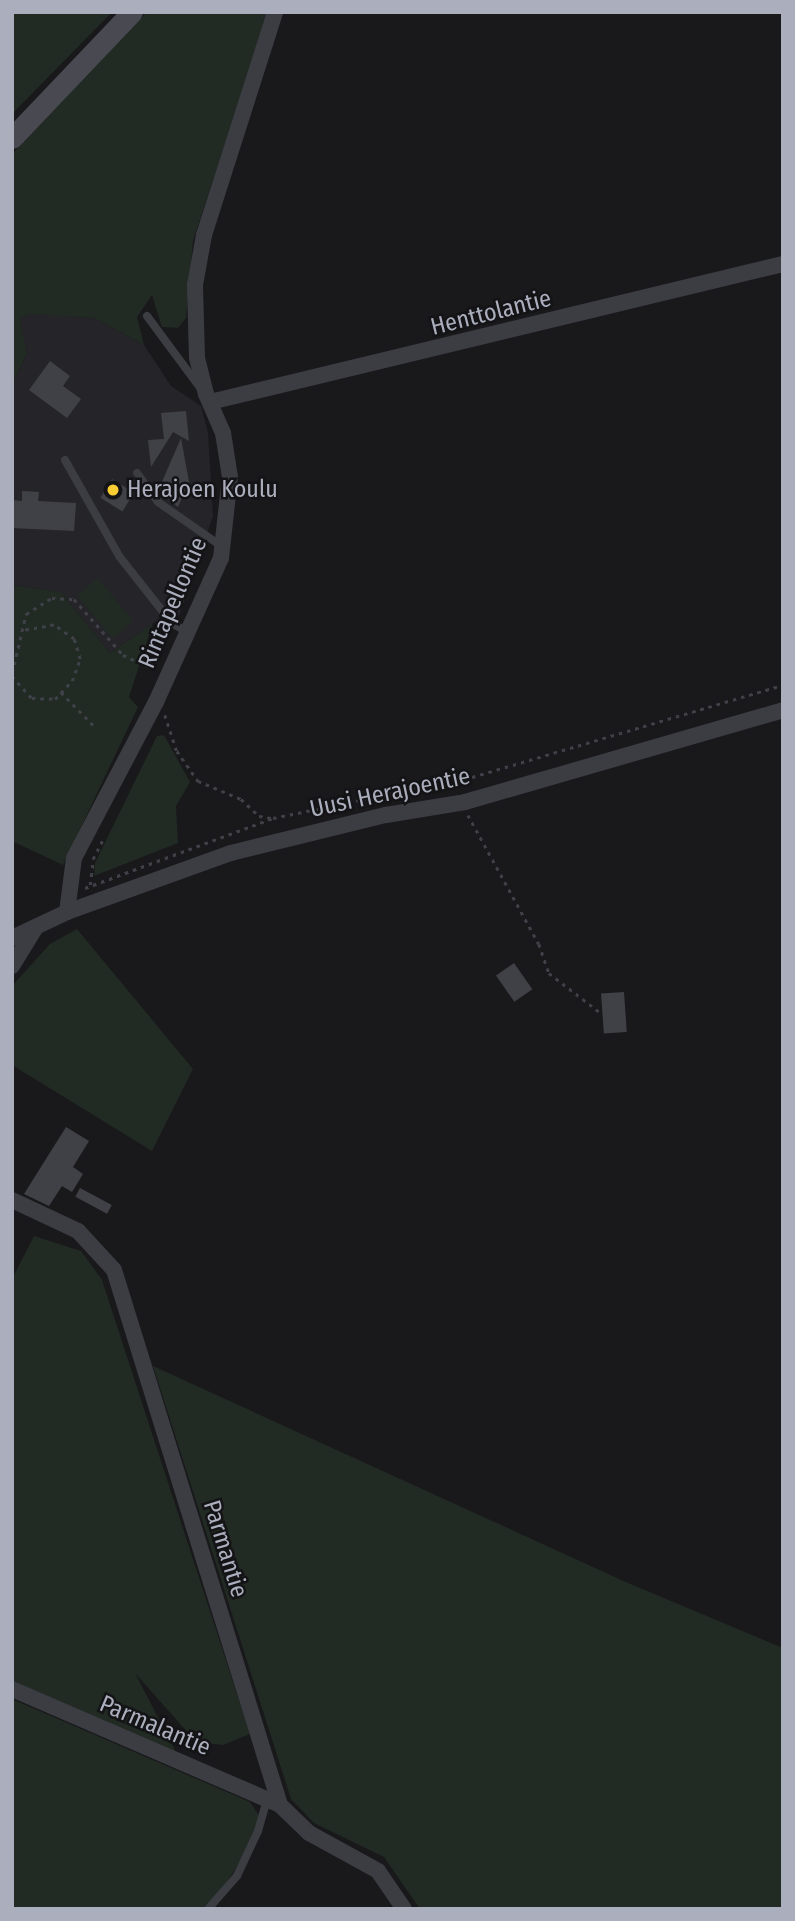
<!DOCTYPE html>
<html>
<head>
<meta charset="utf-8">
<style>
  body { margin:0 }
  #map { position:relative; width:795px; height:1921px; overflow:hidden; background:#19191c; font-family:"Fira Sans Condensed",sans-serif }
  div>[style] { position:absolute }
  .built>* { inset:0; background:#252529 }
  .green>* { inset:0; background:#212a23; transform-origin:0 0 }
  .building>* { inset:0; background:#404146; transform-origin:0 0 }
  .path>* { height:2.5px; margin-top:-1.25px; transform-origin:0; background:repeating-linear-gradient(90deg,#404148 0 3.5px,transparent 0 8.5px) }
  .lane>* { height:8px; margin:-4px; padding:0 4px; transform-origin:4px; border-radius:4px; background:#3c3c43 }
  .street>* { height:16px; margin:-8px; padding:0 8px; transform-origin:8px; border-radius:8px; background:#3c3c43 }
  .secondary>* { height:21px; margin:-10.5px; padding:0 10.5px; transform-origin:10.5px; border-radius:10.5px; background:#484951 }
  .dots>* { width:19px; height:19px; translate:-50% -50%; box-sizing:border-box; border:4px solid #141417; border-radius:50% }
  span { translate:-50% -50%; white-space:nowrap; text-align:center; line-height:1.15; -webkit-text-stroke:5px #141417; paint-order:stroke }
  .street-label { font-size:24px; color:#abaebc }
  .poi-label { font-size:24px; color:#abaebc }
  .left { translate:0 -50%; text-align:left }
  .frame { position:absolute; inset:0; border:14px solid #abaebc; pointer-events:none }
</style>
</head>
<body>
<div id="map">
  <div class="built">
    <div style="clip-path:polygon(31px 313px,94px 318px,144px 345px,171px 386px,201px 406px,208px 433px,213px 516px,179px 616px,153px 623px,110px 653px,61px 592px,12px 585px,12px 385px,27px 353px,20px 319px)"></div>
  </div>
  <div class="green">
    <div style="clip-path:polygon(12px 12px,112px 12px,12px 114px)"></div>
    <div style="clip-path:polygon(147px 12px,268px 12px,193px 241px,186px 318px,178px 328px,162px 327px,152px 295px,137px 317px,144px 345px,94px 318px,30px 314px,20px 319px,27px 353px,12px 385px,12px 154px)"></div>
    <div style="left:98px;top:578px;width:56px;height:27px;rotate:51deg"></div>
    <div style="clip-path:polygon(12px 585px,61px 592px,110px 653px,153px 623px,129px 697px,138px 707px,63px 865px,12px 841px)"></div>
    <div style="clip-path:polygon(164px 735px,190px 782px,176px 806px,178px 843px,94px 876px,95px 863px,157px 736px)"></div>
    <div style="clip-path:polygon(77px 929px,193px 1069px,152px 1151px,12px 1065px,12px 986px,50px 944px)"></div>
    <div style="clip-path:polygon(34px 1236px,81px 1251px,102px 1280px,250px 1734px,223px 1745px,196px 1742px,135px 1673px,179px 1758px,12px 1687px,12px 1279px)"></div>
    <div style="clip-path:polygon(153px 1366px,628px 1583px,783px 1648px,783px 1909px,420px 1909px,384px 1857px,314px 1823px,291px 1799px)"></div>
    <div style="clip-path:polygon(12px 1699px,250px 1802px,260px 1817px,243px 1858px,222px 1889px,202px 1909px,12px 1909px)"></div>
  </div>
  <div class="building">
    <div style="clip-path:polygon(50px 361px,70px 376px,63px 386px,81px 399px,67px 418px,29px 390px)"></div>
    <div style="clip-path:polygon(186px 411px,189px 441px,173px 432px,151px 467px,148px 440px,164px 439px,161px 413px)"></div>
    <div style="clip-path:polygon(181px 438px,189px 482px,178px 507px,158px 491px)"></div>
    <div style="left:112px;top:479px;width:26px;height:22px;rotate:32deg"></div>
    <div style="clip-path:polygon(22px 491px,39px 492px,38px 501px,76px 503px,74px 531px,12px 528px,12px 500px,22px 501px)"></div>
    <div style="left:514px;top:963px;width:32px;height:22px;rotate:55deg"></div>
    <div style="left:624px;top:992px;width:40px;height:23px;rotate:86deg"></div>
    <div style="clip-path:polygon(66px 1127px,89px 1141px,73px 1167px,83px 1174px,72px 1192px,62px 1186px,49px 1206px,24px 1194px)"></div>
    <div style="left:80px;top:1188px;width:36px;height:10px;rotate:28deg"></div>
  </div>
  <div class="path">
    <div style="left:12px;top:673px;width:61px;rotate:-76.7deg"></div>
    <div style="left:26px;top:614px;width:31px;rotate:-32deg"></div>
    <div style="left:52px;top:598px;width:22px;rotate:3deg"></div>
    <div style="left:74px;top:599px;width:74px;rotate:48.8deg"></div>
    <div style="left:123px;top:655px;width:29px;rotate:25deg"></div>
    <div style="left:12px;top:676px;width:30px;rotate:48deg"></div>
    <div style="left:32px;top:698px;width:23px;rotate:2deg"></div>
    <div style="left:55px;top:699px;width:25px;rotate:-47deg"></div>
    <div style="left:72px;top:681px;width:23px;rotate:-70deg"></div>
    <div style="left:80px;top:659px;width:21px;rotate:-107deg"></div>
    <div style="left:74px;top:639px;width:24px;rotate:-145deg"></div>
    <div style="left:54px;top:625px;width:34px;rotate:170deg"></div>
    <div style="left:61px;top:692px;width:49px;rotate:45.8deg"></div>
    <div style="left:165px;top:715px;width:38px;rotate:72deg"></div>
    <div style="left:177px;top:751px;width:37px;rotate:55deg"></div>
    <div style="left:198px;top:781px;width:47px;rotate:22.7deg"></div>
    <div style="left:241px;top:799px;width:25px;rotate:43deg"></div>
    <div style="left:259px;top:816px;width:12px;rotate:9deg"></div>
    <div style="left:468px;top:815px;width:147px;rotate:61.2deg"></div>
    <div style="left:539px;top:944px;width:31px;rotate:71deg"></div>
    <div style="left:549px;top:973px;width:67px;rotate:37.7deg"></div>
    <div style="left:90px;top:885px;width:26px;rotate:-83deg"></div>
    <div style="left:93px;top:859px;width:22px;rotate:-63deg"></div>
    <div style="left:85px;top:888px;width:201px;rotate:-20.4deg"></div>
    <div style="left:273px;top:818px;width:203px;rotate:-11.6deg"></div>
    <div style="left:472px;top:777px;width:324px;rotate:-16.5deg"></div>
  </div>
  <div class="lane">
    <div style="left:147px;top:316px;width:91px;rotate:53.5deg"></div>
    <div style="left:65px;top:460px;width:110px;rotate:60.6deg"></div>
    <div style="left:119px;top:556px;width:85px;rotate:51.7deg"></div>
    <div style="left:172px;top:623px;width:17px;rotate:31deg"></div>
    <div style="left:137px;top:473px;width:36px;rotate:54deg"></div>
    <div style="left:158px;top:502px;width:77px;rotate:34.9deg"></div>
    <div style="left:208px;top:1909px;width:44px;rotate:-48.7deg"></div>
    <div style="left:237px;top:1876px;width:50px;rotate:-65deg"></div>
    <div style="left:258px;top:1831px;width:33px;rotate:-74deg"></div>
  </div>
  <div class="street">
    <div style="left:210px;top:402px;width:589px;rotate:-13.54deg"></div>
    <div style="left:67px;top:912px;width:54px;rotate:-82.6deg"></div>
    <div style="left:74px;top:858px;width:176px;rotate:-62.3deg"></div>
    <div style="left:156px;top:702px;width:158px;rotate:-65.7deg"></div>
    <div style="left:221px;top:558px;width:81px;rotate:-83.7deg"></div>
    <div style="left:230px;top:477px;width:45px;rotate:-99deg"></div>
    <div style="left:223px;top:433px;width:43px;rotate:-113.6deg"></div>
    <div style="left:206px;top:394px;width:37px;rotate:-104deg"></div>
    <div style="left:197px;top:358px;width:73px;rotate:-91.6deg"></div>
    <div style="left:195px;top:285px;width:51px;rotate:-79.8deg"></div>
    <div style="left:204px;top:235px;width:234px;rotate:-72.3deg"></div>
    <div style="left:12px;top:938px;width:61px;rotate:-25.3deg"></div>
    <div style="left:67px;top:912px;width:174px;rotate:-19.8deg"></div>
    <div style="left:231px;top:853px;width:160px;rotate:-13.8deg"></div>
    <div style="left:386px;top:815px;width:80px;rotate:-9.3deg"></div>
    <div style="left:465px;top:802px;width:331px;rotate:-16.1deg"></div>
    <div style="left:12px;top:966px;width:46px;rotate:-58.4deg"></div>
    <div style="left:12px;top:1200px;width:73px;rotate:25.2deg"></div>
    <div style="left:78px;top:1231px;width:53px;rotate:47.3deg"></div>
    <div style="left:114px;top:1270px;width:560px;rotate:72.76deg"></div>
    <div style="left:280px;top:1805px;width:40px;rotate:44deg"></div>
    <div style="left:309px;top:1833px;width:79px;rotate:28.8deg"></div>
    <div style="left:378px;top:1871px;width:46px;rotate:55.6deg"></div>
    <div style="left:12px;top:1689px;width:292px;rotate:23.4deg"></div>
  </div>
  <div class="secondary">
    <div style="left:12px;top:138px;width:174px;rotate:-46.4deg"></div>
  </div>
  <div class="dots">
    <div style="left:113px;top:490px;background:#facd33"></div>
  </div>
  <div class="street-label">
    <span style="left:491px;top:313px;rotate:-14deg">Henttolantie</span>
    <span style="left:173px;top:603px;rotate:-67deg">Rintapellontie</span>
    <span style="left:390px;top:793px;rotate:-12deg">Uusi Herajoentie</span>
    <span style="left:225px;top:1549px;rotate:73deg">Parmantie</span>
    <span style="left:155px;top:1726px;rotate:23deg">Parmalantie</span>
  </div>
  <div class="poi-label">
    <span class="left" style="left:127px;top:490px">Herajoen Koulu</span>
  </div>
  <div class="frame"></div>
</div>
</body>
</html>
